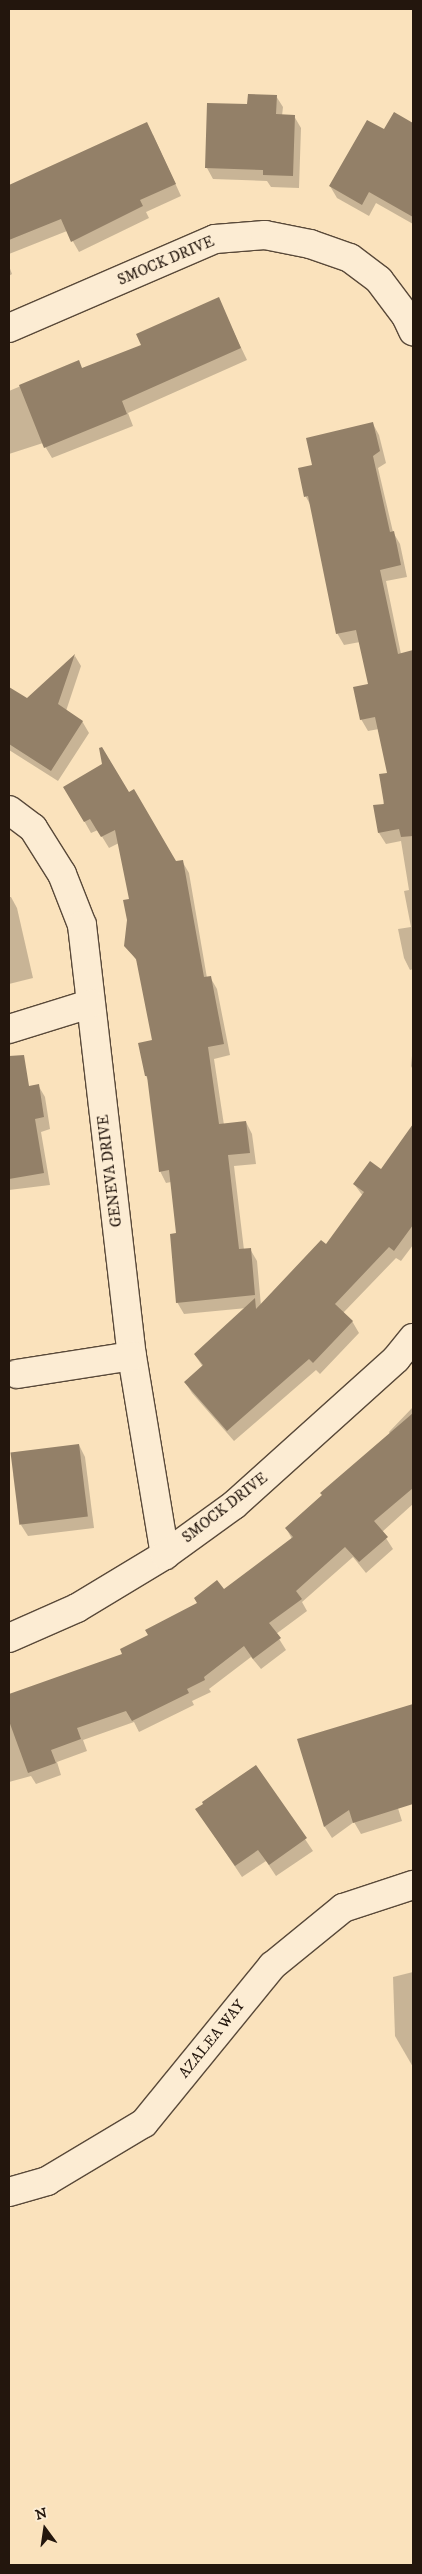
<!DOCTYPE html>
<html>
<head>
<meta charset="utf-8">
<style>
  body { margin:0 }
  #map { position:relative; width:422px; height:2574px; overflow:hidden; background:#fae2bc; font-family:"IM FELL DW Pica",serif }
  div>[style] { position:absolute }
  .shadow>* { inset:0; background:#0003 }
  .building>* { inset:0; background:#938068; transform-origin:0 0 }
  .roads { filter:drop-shadow(1px 0 #594939) drop-shadow(-1px 0 #594939) drop-shadow(0 1px #594939) drop-shadow(0 -1px #594939) }
  .minor>* { height:28px; margin:-14px; padding:0 14px; transform-origin:14px; border-radius:14px; background:#fcecd3 }
  span { translate:-50% -50%; white-space:nowrap; text-align:center; line-height:1.15; -webkit-text-stroke:5px #fcecd3; paint-order:stroke }
  .street-label { font-size:15px; color:#23160d }
  .frame { position:absolute; inset:0; border:10px solid #23160d; pointer-events:none }
  .north { position:absolute; left:20px; top:2504px; width:50px; height:50px; -webkit-text-stroke:4px #fcecd3; paint-order:stroke; rotate:346deg; font-size:14px; font-weight:700; line-height:20px; text-align:center; color:#23160d }
  .north::after { content:''; display:block; margin:auto; width:18px; height:22px; background:#23160d; clip-path:polygon(50% 0,100% 100%,50% 72%,0 100%) }
</style>
</head>
<body>
<div id="map">
  <div class="shadow">
    <div style="clip-path:polygon(276px 96px,283px 107px,282px 116px,294px 116px,301px 128px,299px 188px,271px 187px,267px 181px,213px 179px,207px 168px)"></div>
    <div style="clip-path:polygon(153px 135px,181px 196px,146px 212px,149px 218px,79px 252px,67px 231px,9px 254px,9px 204px)"></div>
    <div style="clip-path:polygon(411px 152px,413px 153px,413px 224px,376px 203px,369px 216px,337px 198px,330px 186px)"></div>
    <div style="clip-path:polygon(9px 266px,12px 274px,9px 276px)"></div>
    <div style="clip-path:polygon(218px 299px,247px 360px,128px 413px,133px 426px,52px 458px,43px 443px,9px 454px,9px 391px,78px 362px,82px 369px,143px 346px)"></div>
    <div style="clip-path:polygon(373px 424px,379px 435px,386px 463px,378px 468px,393px 532px,400px 544px,407px 577px,386px 581px,401px 654px,413px 652px,413px 969px,410px 970px,404px 958px,398px 929px,411px 927px,404px 891px,409px 890px,401px 841px,386px 844px,379px 833px,388px 774px,379px 729px,368px 731px,361px 719px,369px 685px,360px 642px,344px 645px,337px 633px,311px 506px,306px 497px,299px 469px,314px 466px)"></div>
    <div style="clip-path:polygon(75px 656px,81px 666px,66px 711px,82px 721px,89px 733px,58px 781px,9px 750px,9px 716px)"></div>
    <div style="clip-path:polygon(65px 787px,129px 794px,176px 862px,182px 861px,189px 873px,207px 978px,210px 977px,217px 989px,230px 1055px,214px 1059px,224px 1125px,246px 1122px,252px 1134px,256px 1164px,234px 1166px,244px 1250px,250px 1249px,257px 1261px,261px 1306px,326px 1246px,363px 1196px,354px 1184px,381px 1171px,399px 1146px,413px 1157px,413px 1245px,401px 1261px,396px 1258px,343px 1313px,352px 1321px,359px 1333px,320px 1374px,316px 1370px,234px 1441px,192px 1393px,185px 1382px,203px 1367px,195px 1355px,247px 1308px,184px 1314px,177px 1302px,178px 1234px,171px 1182px,166px 1183px,160px 1171px,149px 1082px,146px 1076px,154px 1041px,139px 964px,126px 945px,130px 900px,119px 843px,109px 848px,98px 830px,91px 833px)"></div>
    <div style="clip-path:polygon(9px 897px,11px 897px,17px 908px,33px 978px,9px 984px)"></div>
    <div style="clip-path:polygon(413px 1046px,413px 1070px,411px 1066px)"></div>
    <div style="clip-path:polygon(38px 1085px,45px 1097px,50px 1129px,41px 1132px,50px 1185px,9px 1190px,9px 1090px)"></div>
    <div style="clip-path:polygon(413px 1407px,413px 1504px,382px 1532px,393px 1549px,366px 1573px,353px 1557px,302px 1602px,307px 1611px,276px 1634px,286px 1650px,261px 1669px,251px 1657px,209px 1689px,211px 1692px,192px 1701px,194px 1705px,139px 1732px,134px 1722px,83px 1740px,87px 1751px,57px 1762px,61px 1775px,36px 1784px,31px 1776px,9px 1782px,9px 1696px,124px 1654px,150px 1635px,224px 1590px,292px 1539px,286px 1528px,390px 1434px,389px 1432px)"></div>
    <div style="clip-path:polygon(79px 1445px,85px 1457px,94px 1528px,28px 1536px,21px 1525px)"></div>
    <div style="clip-path:polygon(374px 1731px,402px 1821px,361px 1834px,354px 1822px,332px 1838px,325px 1827px,299px 1740px)"></div>
    <div style="clip-path:polygon(256px 1766px,313px 1851px,276px 1876px,266px 1861px,242px 1877px,197px 1810px)"></div>
    <div style="clip-path:polygon(413px 1972px,413px 2067px,395px 2036px,393px 1977px)"></div>
  </div>
  <div class="building">
    <div style="clip-path:polygon(248px 94px,277px 95px,276px 114px,295px 115px,293px 176px,263px 175px,263px 170px,205px 168px,207px 103px,247px 104px)"></div>
    <div style="clip-path:polygon(394px 112px,413px 123px,413px 217px,369px 192px,362px 205px,329px 186px,367px 120px,384px 129px)"></div>
    <div style="clip-path:polygon(147px 122px,176px 184px,140px 200px,143px 206px,71px 242px,61px 219px,9px 240px,9px 185px)"></div>
    <div style="clip-path:polygon(219px 297px,241px 348px,122px 401px,127px 414px,44px 448px,19px 385px,79px 360px,82px 368px,141px 345px,136px 334px)"></div>
    <div style="clip-path:polygon(373px 422px,380px 451px,373px 456px,390px 532px,394px 531px,401px 565px,380px 570px,398px 654px,413px 650px,413px 836px,401px 837px,399px 829px,378px 833px,373px 805px,384px 804px,379px 774px,387px 773px,375px 717px,360px 720px,353px 687px,368px 684px,356px 630px,336px 634px,308px 496px,304px 497px,298px 468px,312px 465px,306px 438px)"></div>
    <div style="clip-path:polygon(75px 654px,58px 704px,83px 721px,51px 771px,9px 744px,9px 687px,27px 698px)"></div>
    <div style="clip-path:polygon(102px 747px,129px 792px,134px 789px,176px 861px,183px 860px,204px 977px,211px 976px,224px 1044px,208px 1047px,219px 1124px,246px 1121px,250px 1153px,228px 1155px,239px 1249px,251px 1248px,255px 1295px,176px 1303px,170px 1234px,176px 1233px,169px 1170px,159px 1172px,147px 1076px,145px 1076px,138px 1043px,152px 1040px,136px 959px,124px 946px,127px 920px,123px 900px,129px 899px,115px 830px,101px 837px,90px 819px,84px 822px,63px 787px,102px 764px,99px 748px)"></div>
    <div style="clip-path:polygon(24px 1055px,29px 1086px,39px 1084px,44px 1117px,35px 1119px,44px 1173px,9px 1179px,9px 1056px)"></div>
    <div style="clip-path:polygon(413px 1124px,413px 1225px,394px 1251px,389px 1247px,335px 1304px,353px 1321px,313px 1363px,309px 1359px,227px 1431px,184px 1382px,203px 1365px,194px 1354px,255px 1298px,256px 1309px,321px 1240px,326px 1244px,364px 1192px,353px 1184px,370px 1161px,381px 1169px)"></div>
    <div style="clip-path:polygon(413px 1413px,413px 1488px,374px 1521px,388px 1537px,359px 1562px,345px 1547px,296px 1591px,302px 1599px,269px 1623px,281px 1638px,253px 1659px,244px 1646px,204px 1677px,205px 1680px,187px 1689px,189px 1693px,132px 1721px,126px 1711px,77px 1728px,81px 1739px,51px 1750px,56px 1763px,28px 1773px,9px 1721px,9px 1694px,122px 1654px,120px 1649px,148px 1635px,145px 1630px,197px 1603px,194px 1598px,217px 1580px,224px 1589px,293px 1537px,285px 1528px,322px 1495px,320px 1493px)"></div>
    <div style="left:79px;top:1444px;width:73px;height:69px;rotate:83deg"></div>
    <div style="clip-path:polygon(413px 1704px,413px 1804px,353px 1823px,349px 1810px,324px 1827px,297px 1739px)"></div>
    <div style="clip-path:polygon(256px 1765px,307px 1838px,269px 1865px,258px 1850px,235px 1866px,195px 1809px,203px 1804px,202px 1802px)"></div>
  </div>
  <div class="roads">
    <div class="minor">
      <div style="left:9px;top:328px;width:224px;rotate:-23.4deg"></div>
      <div style="left:215px;top:239px;width:50px;rotate:-4.6deg"></div>
      <div style="left:265px;top:235px;width:46px;rotate:11.3deg"></div>
      <div style="left:310px;top:244px;width:42px;rotate:19.3deg"></div>
      <div style="left:350px;top:258px;width:36px;rotate:37deg"></div>
      <div style="left:379px;top:280px;width:45px;rotate:53.1deg"></div>
      <div style="left:406px;top:316px;width:17px;rotate:65deg"></div>
      <div style="left:9px;top:810px;width:30px;rotate:37deg"></div>
      <div style="left:33px;top:828px;width:54px;rotate:57.8deg"></div>
      <div style="left:62px;top:874px;width:55px;rotate:68.6deg"></div>
      <div style="left:82px;top:925px;width:434px;rotate:83.4deg"></div>
      <div style="left:132px;top:1356px;width:202px;rotate:80.6deg"></div>
      <div style="left:9px;top:1029px;width:85px;rotate:-17.2deg"></div>
      <div style="left:17px;top:1374px;width:116px;rotate:-8.9deg"></div>
      <div style="left:9px;top:1638px;width:74px;rotate:-23.8deg"></div>
      <div style="left:77px;top:1608px;width:103px;rotate:-31.1deg"></div>
      <div style="left:165px;top:1555px;width:85px;rotate:-35.9deg"></div>
      <div style="left:234px;top:1505px;width:218px;rotate:-42deg"></div>
      <div style="left:396px;top:1359px;width:27px;rotate:-51deg"></div>
      <div style="left:9px;top:2192px;width:40px;rotate:-16deg"></div>
      <div style="left:47px;top:2181px;width:113px;rotate:-30.9deg"></div>
      <div style="left:144px;top:2123px;width:203px;rotate:-50.8deg"></div>
      <div style="left:272px;top:1966px;width:92px;rotate:-39.2deg"></div>
      <div style="left:343px;top:1908px;width:74px;rotate:-18.2deg"></div>
    </div>
  </div>
  <div class="street-label">
    <span style="left:166px;top:261px;rotate:-23deg">SMOCK DRIVE</span>
    <span style="left:110px;top:1171px;rotate:-97deg">GENEVA DRIVE</span>
    <span style="left:225px;top:1508px;rotate:-38deg">SMOCK DRIVE</span>
    <span style="left:212px;top:2039px;rotate:-51deg">AZALEA WAY</span>
  </div>
  <div class="frame"></div>
  <div class="north">N</div>
</div>
</body>
</html>
